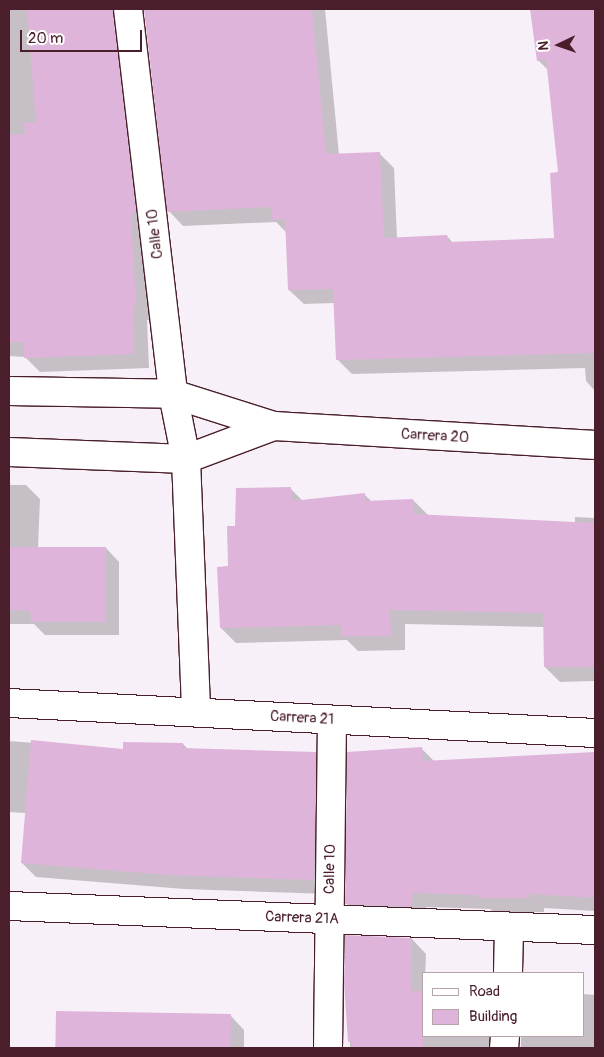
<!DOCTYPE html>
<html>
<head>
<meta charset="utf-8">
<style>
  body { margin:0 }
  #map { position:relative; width:604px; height:1057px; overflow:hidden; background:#f8f0f8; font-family:Pangolin,sans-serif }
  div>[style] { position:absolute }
  .shadow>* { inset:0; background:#0003 }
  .building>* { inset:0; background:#deb4da; transform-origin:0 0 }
  .roads { filter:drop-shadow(1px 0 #4a1f2b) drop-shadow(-1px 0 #4a1f2b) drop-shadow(0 1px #4a1f2b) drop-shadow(0 -1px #4a1f2b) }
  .street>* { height:28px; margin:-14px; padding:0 14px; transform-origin:14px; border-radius:14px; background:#fff }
  .primary>* { height:28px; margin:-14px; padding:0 14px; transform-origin:14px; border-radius:14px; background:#fff }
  span { translate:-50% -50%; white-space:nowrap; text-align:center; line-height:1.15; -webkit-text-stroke:4.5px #fff; paint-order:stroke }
  .street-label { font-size:15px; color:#4a1f2b }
  .frame { position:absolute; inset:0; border:10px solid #4a1f2b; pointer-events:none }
  .legend { position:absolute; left:422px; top:972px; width:162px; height:65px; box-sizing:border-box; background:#fff; border:1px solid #b7a5aa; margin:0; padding:6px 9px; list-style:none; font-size:15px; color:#4a1f2b }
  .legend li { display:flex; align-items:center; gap:10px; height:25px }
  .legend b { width:25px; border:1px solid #b7a5aa }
  .north { position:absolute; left:534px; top:20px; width:50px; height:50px; -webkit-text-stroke:4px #fff; paint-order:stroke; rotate:267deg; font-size:14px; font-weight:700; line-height:20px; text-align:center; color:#4a1f2b }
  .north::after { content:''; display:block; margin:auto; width:18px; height:22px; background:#4a1f2b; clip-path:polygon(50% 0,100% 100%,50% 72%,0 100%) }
  .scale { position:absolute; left:20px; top:30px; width:122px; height:22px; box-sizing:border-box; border:2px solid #4a1f2b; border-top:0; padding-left:6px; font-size:15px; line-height:18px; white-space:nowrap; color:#4a1f2b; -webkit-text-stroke:4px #fff; paint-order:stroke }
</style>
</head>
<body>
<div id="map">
  <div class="shadow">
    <div style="clip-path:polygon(9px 9px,139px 9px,150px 320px,147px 320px,149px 368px,40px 372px,25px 357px,9px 356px)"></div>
    <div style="clip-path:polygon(145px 9px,325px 9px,339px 155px,380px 154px,394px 168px,397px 239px,447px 236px,453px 243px,555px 239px,560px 173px,548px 70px,538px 60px,541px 9px,595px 9px,595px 391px,586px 381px,585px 368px,352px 374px,337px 359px,335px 303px,304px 304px,289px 290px,287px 233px,276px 222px,183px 226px,169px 211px)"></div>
    <div style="clip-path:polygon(9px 485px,26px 485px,40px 499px,38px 548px,106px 548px,119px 562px,119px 635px,45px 635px,34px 624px,9px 624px)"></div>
    <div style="clip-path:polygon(291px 489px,303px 501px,364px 494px,372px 502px,413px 500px,429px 516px,575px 523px,575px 517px,595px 518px,595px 681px,560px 682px,545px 667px,545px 627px,405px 624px,405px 650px,358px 651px,347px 640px,236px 643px,221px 628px,237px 527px)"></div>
    <div style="clip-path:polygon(9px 741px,125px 750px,183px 744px,188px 749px,315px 753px,330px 768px,328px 894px,184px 889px,36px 877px,22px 863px,26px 813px,9px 812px)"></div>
    <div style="clip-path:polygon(421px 748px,435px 762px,595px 762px,595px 911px,544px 908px,544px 912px,493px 912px,490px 909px,426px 907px,426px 921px,361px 918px,347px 904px)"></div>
    <div style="clip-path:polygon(346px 937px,412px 939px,426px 954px,423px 1036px,514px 1036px,504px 1048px,350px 1048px)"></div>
    <div style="clip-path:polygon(583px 994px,595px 995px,595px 1048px,521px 1048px,521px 1036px,583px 1036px)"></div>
    <div style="clip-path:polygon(58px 1013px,231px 1016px,244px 1030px,244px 1048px,57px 1048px)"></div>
  </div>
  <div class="building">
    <div style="clip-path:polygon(27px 9px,113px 9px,136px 213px,131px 213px,136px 306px,133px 306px,134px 354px,24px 358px,24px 342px,9px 343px,9px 135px,25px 134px,24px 123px,36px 122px)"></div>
    <div style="clip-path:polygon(144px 9px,312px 9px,326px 154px,380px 152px,384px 238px,447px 235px,448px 242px,554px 238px,550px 173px,558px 172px,546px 59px,537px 61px,530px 9px,595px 9px,595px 353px,336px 360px,333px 289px,288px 290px,285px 219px,272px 220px,271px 207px,167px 212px)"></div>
    <div style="clip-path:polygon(291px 487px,292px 501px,365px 493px,365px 501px,413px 499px,414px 514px,595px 523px,595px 667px,544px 667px,543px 613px,390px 610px,391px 636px,341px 636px,341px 625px,220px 628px,217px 567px,228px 566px,227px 526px,235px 526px,236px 488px)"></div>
    <div style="clip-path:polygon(9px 547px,106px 547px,106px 622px,31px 622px,30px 611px,9px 610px)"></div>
    <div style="clip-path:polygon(31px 740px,123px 749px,123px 742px,183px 743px,183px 748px,316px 752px,314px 880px,168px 875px,21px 863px)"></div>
    <div style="clip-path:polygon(422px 747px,423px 761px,595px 752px,595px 898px,530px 894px,530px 898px,477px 898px,477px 895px,413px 893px,412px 907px,345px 904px,347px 752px)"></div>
    <div style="clip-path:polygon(345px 935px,412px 938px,411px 991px,423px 991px,423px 1048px,352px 1048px,352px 1041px,348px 1042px,344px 982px)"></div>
    <div style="left:56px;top:1011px;width:175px;height:37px;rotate:1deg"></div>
  </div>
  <div class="roads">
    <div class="street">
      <div style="left:128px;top:9px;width:388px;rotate:83.3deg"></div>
      <div style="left:173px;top:394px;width:66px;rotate:78.7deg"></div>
      <div style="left:186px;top:459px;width:253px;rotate:87.7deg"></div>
      <div style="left:9px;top:703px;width:587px;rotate:2.93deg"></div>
      <div style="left:9px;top:906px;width:586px;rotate:2.35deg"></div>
      <div style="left:508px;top:973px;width:45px;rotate:-88.7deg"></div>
      <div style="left:328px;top:1048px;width:328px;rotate:-89.3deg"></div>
      <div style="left:504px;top:1048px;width:12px;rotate:-85deg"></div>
    </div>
    <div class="primary">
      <div style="left:9px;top:391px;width:164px;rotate:1deg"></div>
      <div style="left:173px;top:394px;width:106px;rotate:17.6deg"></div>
      <div style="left:274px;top:426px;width:322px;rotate:3.4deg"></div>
      <div style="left:9px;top:452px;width:177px;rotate:2.3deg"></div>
      <div style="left:186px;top:459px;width:94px;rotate:-20.6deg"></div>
    </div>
  </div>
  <div class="street-label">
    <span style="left:155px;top:234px;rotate:-97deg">Calle 10</span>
    <span style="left:435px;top:436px;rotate:3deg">Carrera 20</span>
    <span style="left:302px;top:718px;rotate:3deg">Carrera 21</span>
    <span style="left:330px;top:869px;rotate:-89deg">Calle 10</span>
    <span style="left:302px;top:918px;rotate:2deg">Carrera 21A</span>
  </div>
  <div class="frame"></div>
  <ul class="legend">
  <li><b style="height:6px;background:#fff"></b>Road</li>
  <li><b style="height:14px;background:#deb4da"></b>Building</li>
  </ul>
  <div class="north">N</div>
  <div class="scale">20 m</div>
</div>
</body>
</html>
